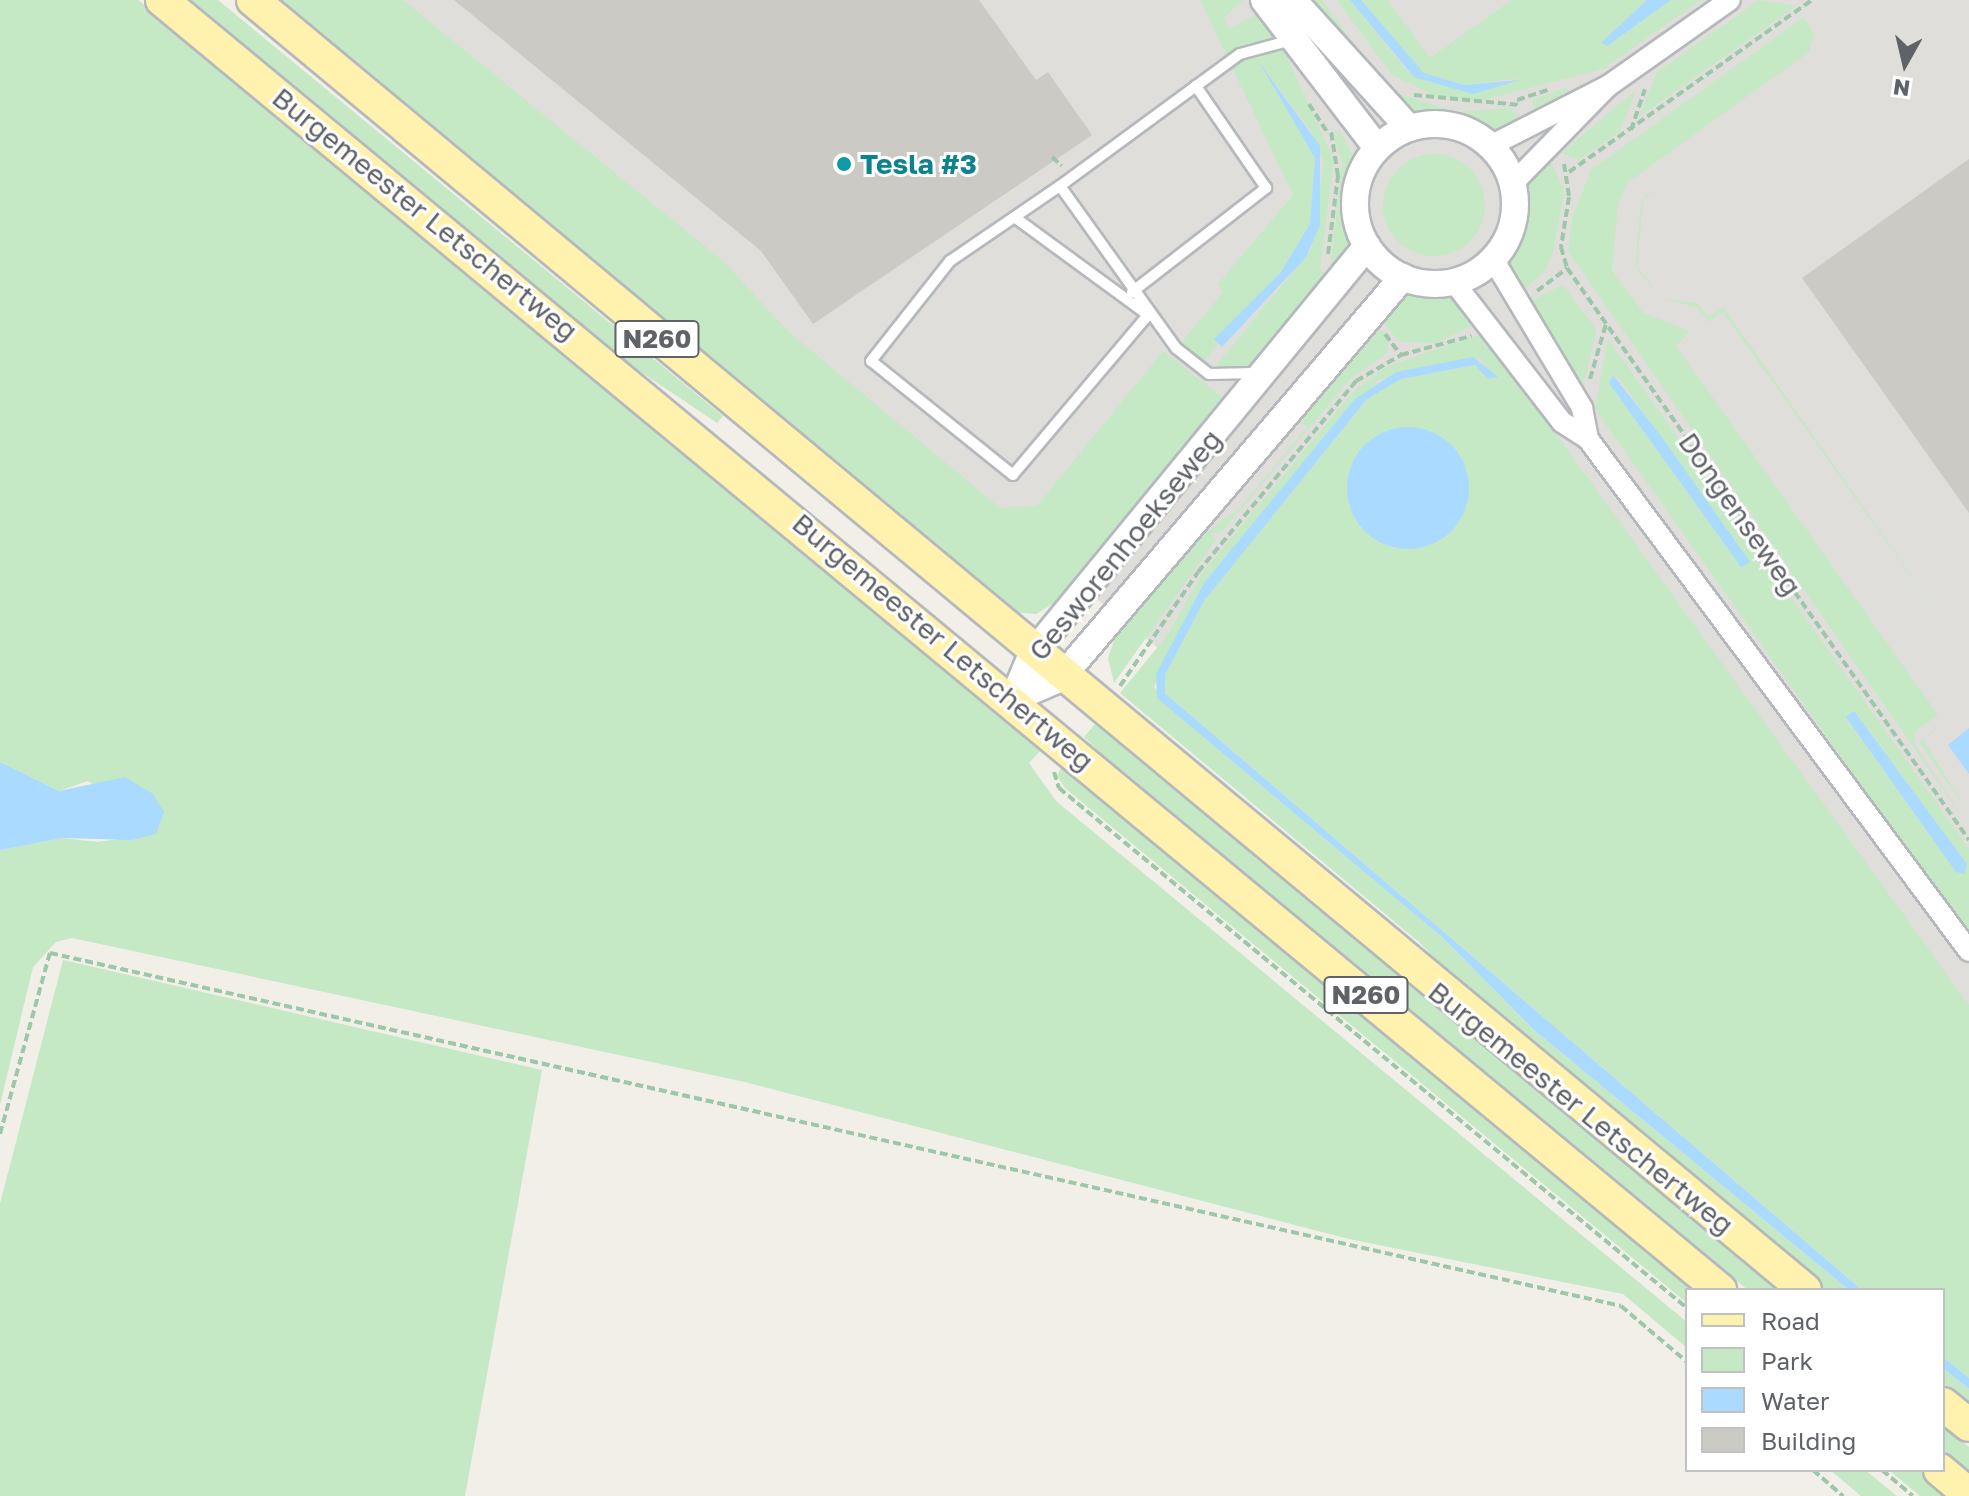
<!DOCTYPE html>
<html>
<head>
<meta charset="utf-8">
<style>
  body { margin:0 }
  #map { position:relative; width:1969px; height:1496px; overflow:hidden; background:#f1efe8; font-family:"Golos Text",sans-serif }
  div>[style] { position:absolute }
  .industrial>* { inset:0; background:#e0deda }
  .green>* { inset:0; background:#c5e8c5 }
  .round { border-radius:50% }
  .water>* { inset:0; background:#aadaff }
  .building>* { inset:0; background:#cccac5 }
  .path>* { height:4px; margin-top:-2px; transform-origin:0; background:repeating-linear-gradient(90deg,#9cc7a9 0 8px,transparent 0 12px) }
  .roads { filter:drop-shadow(2px 0 #b5b8bc) drop-shadow(-2px 0 #b5b8bc) drop-shadow(0 2px #b5b8bc) drop-shadow(0 -2px #b5b8bc) }
  .service>* { height:10px; margin:-5px; padding:0 5px; transform-origin:5px; border-radius:5px; background:#fff }
  .minor>* { height:20px; margin:-10px; padding:0 10px; transform-origin:10px; border-radius:10px; background:#fff }
  .tertiary>* { height:26px; margin:-13px; padding:0 13px; transform-origin:13px; border-radius:13px; background:#fff }
  .tertiary>.ring { margin:-13px; padding:0; box-sizing:content-box; background:none; border:26px solid #fff; border-radius:50% }
  .primary>* { height:32px; margin:-16px; padding:0 16px; transform-origin:16px; border-radius:16px; background:#fff2af }
  .dots>* { width:22px; height:22px; translate:-50% -50%; box-sizing:border-box; border:4px solid #fff; border-radius:50% }
  span { translate:-50% -50%; white-space:nowrap; text-align:center; line-height:1.15; -webkit-text-stroke:6px #fff; paint-order:stroke }
  .shield-label span { padding:2px 6px; background:#fff; border:2px solid; border-radius:6px; -webkit-text-stroke-width:0 }
  .shield-label { font-size:26px; color:#5f6368; font-weight:700 }
  .culture-label { font-size:28px; color:#0d838f; font-weight:700 }
  .left { translate:0 -50%; text-align:left }
  .street-label { font-size:28px; color:#5f6368 }
  .legend { position:absolute; left:1685px; top:1288px; width:260px; height:184px; box-sizing:border-box; background:#fff; border:2px solid #bfc1c3; margin:0; padding:10px 14px; list-style:none; font-size:24px; color:#5f6368 }
  .legend li { display:flex; align-items:center; gap:16px; height:40px }
  .legend b { width:40px; border:2px solid #bfc1c3 }
  .north { position:absolute; left:1865px; top:24px; width:80px; height:80px; -webkit-text-stroke:6px #fff; paint-order:stroke; rotate:188deg; font-size:22px; font-weight:700; line-height:32px; text-align:center; color:#5f6368 }
  .north::after { content:''; display:block; margin:auto; width:28px; height:36px; background:#5f6368; clip-path:polygon(50% 0,100% 100%,50% 72%,0 100%) }
</style>
</head>
<body>
<div id="map">
  <div class="industrial">
    <div style="clip-path:polygon(377px 0,1969px 0,1969px 1301px,996px 518px)"></div>
  </div>
  <div class="green">
    <div style="clip-path:polygon(0 0,138px 0,218px 62px,1027px 729px,1023px 735px,1041px 750px,1029px 763px,1056px 801px,1687px 1322px,1687px 1348px,1623px 1294px,1349px 1239px,745px 1082px,72px 938px,56px 942px,33px 967px,0 1105px,0 850px,63px 838px,98px 842px,156px 833px,88px 781px,59px 791px,0 762px)"></div>
    <div style="clip-path:polygon(186px 0,218px 0,723px 416px,717px 423px,626px 362px)"></div>
    <div style="clip-path:polygon(262px 0,403px 0,723px 261px,790px 333px,1000px 508px,1037px 506px,1163px 351px,1227px 401px,1066px 596px,1036px 614px,1008px 612px)"></div>
    <div style="clip-path:polygon(1200px 0,1244px 0,1223px 18px,1229px 29px,1257px 14px,1285px 53px,1334px 160px,1320px 268px,1330px 284px,1245px 369px,1214px 368px,1311px 250px,1324px 163px,1311px 131px,1259px 62px,1315px 158px,1310px 224px,1299px 250px,1201px 365px,1181px 343px,1223px 292px,1218px 284px,1293px 195px)"></div>
    <div style="clip-path:polygon(1305px 0,1322px 0,1376px 76px)"></div>
    <div style="clip-path:polygon(1337px 0,1350px 0,1408px 72px,1473px 94px,1520px 78px,1464px 85px,1424px 73px,1361px 0,1388px 0,1430px 58px,1512px 0,1647px 0,1607px 46px,1671px 0,1701px 0,1603px 69px,1479px 101px,1433px 95px,1392px 75px)"></div>
    <div style="clip-path:polygon(1759px 0,1796px 6px,1639px 117px,1657px 72px)"></div>
    <div style="clip-path:polygon(1804px 17px,1814px 35px,1809px 52px,1627px 183px,1618px 204px,1612px 271px,1643px 313px,1690px 331px,1676px 346px,1938px 715px,1916px 731px,1914px 743px,1969px 827px,1568px 251px,1572px 218px,1591px 170px)"></div>
    <div style="clip-path:polygon(1565px 88px,1571px 91px,1536px 115px,1532px 100px)"></div>
    <div style="clip-path:polygon(1637px 89px,1620px 131px,1579px 160px,1561px 153px)"></div>
    <div style="clip-path:polygon(1389px 91px,1456px 112px,1510px 108px,1524px 122px,1490px 135px,1419px 120px)"></div>
    <div style="clip-path:polygon(1340px 130px,1356px 162px,1353px 239px,1330px 272px,1342px 162px,1334px 137px)"></div>
    <div class="round" style="left:1383px;top:154px;width:102px;height:102px"></div>
    <div style="clip-path:polygon(1548px 157px,1564px 189px,1554px 250px,1545px 271px,1515px 297px,1504px 256px,1523px 185px)"></div>
    <div style="clip-path:polygon(1659px 187px,1643px 200px,1637px 267px,1663px 299px,1698px 303px,1708px 317px,1723px 307px,1969px 658px,1723px 312px,1709px 322px,1696px 307px,1663px 299px,1638px 271px,1636px 265px,1636px 262px,1641px 203px,1643px 199px,1646px 196px)"></div>
    <div style="clip-path:polygon(1563px 285px,1597px 330px,1582px 389px,1522px 306px)"></div>
    <div style="clip-path:polygon(1425px 289px,1457px 301px,1476px 324px,1435px 343px,1400px 342px,1379px 317px,1403px 292px)"></div>
    <div style="clip-path:polygon(1374px 322px,1388px 339px,1387px 353px,1351px 378px,1221px 533px,1211px 533px,1216px 539px,1114px 683px,1108px 658px,1117px 632px,1190px 544px,1239px 509px,1307px 427px,1294px 416px)"></div>
    <div style="clip-path:polygon(evenodd,1483px 333px,1969px 1005px,1969px 1378px,1943px 1357px,1943px 1290px,1862px 1290px,1165px 693px,1165px 675px,1204px 601px,1367px 399px,1401px 379px,1475px 365px,1488px 379px,1481px 358px,1378px 380px,1204px 583px,1154px 687px,1441px 936px,1534px 1030px,1849px 1290px,1821px 1290px,1499px 1024px,1419px 942px,1120px 693px,1166px 637px,1204px 571px,1354px 391px,1384px 368px,1483px 333px,1400px 427px,1449px 443px,1469px 496px,1449px 534px,1395px 549px,1361px 528px,1346px 491px,1352px 463px,1373px 440px,1400px 427px)"></div>
    <div style="clip-path:polygon(evenodd,1608px 339px,1969px 849px,1969px 938px,1595px 409px,1608px 339px,1611px 376px,1618px 377px,1749px 562px,1741px 567px,1611px 376px,1608px 339px,1854px 711px,1967px 864px,1959px 874px,1846px 718px,1854px 711px)"></div>
    <div style="clip-path:polygon(1969px 701px,1923px 740px,1969px 813px,1919px 742px)"></div>
    <div style="clip-path:polygon(1095px 724px,1521px 1077px,1779px 1290px,1748px 1290px,1115px 767px,1084px 737px)"></div>
    <div style="clip-path:polygon(1065px 760px,1705px 1290px,1687px 1290px,1687px 1303px,1065px 788px,1057px 776px)"></div>
    <div style="clip-path:polygon(63px 960px,542px 1070px,465px 1496px,0 1496px,0 1204px)"></div>
    <div style="clip-path:polygon(1943px 1368px,1969px 1389px,1969px 1412px,1943px 1391px)"></div>
    <div style="clip-path:polygon(1943px 1426px,1969px 1447px,1969px 1473px,1943px 1452px)"></div>
    <div style="clip-path:polygon(1830px 1470px,1865px 1470px,1897px 1496px,1861px 1496px)"></div>
    <div style="clip-path:polygon(1889px 1470px,1923px 1470px,1954px 1496px,1920px 1496px)"></div>
  </div>
  <div class="water">
    <div style="clip-path:polygon(1350px 0,1361px 0,1424px 73px,1464px 85px,1520px 80px,1473px 94px,1414px 77px)"></div>
    <div style="clip-path:polygon(1647px 0,1671px 0,1607px 46px,1601px 43px)"></div>
    <div style="clip-path:polygon(1259px 62px,1320px 146px,1320px 225px,1306px 257px,1222px 347px,1214px 339px,1281px 272px,1310px 224px,1315px 158px)"></div>
    <div style="clip-path:polygon(1473px 357px,1498px 377px,1488px 379px,1475px 365px,1401px 379px,1367px 399px,1204px 601px,1165px 675px,1165px 693px,1862px 1290px,1849px 1290px,1534px 1030px,1441px 936px,1157px 698px,1156px 674px,1204px 583px,1355px 399px,1396px 372px)"></div>
    <div style="clip-path:polygon(1613px 375px,1661px 436px,1750px 562px,1741px 567px,1609px 383px)"></div>
    <div class="round" style="left:1347px;top:427px;width:122px;height:122px"></div>
    <div style="clip-path:polygon(1854px 711px,1967px 864px,1964px 874px,1956px 872px,1846px 717px)"></div>
    <div style="clip-path:polygon(1969px 728px,1969px 774px,1948px 745px)"></div>
    <div style="clip-path:polygon(0 762px,59px 791px,125px 777px,153px 794px,164px 812px,156px 834px,132px 840px,63px 838px,0 850px)"></div>
    <div style="clip-path:polygon(1943px 1357px,1969px 1378px,1969px 1389px,1943px 1368px)"></div>
  </div>
  <div class="building">
    <div style="clip-path:polygon(454px 0,979px 0,1036px 80px,1048px 72px,1092px 135px,813px 324px,761px 251px)"></div>
    <div style="clip-path:polygon(1969px 159px,1969px 513px,1802px 278px)"></div>
  </div>
  <div class="path">
    <div style="left:1414px;top:95px;width:107px;rotate:5.3deg"></div>
    <div style="left:1517px;top:100px;width:35px;rotate:-18deg"></div>
    <div style="left:1309px;top:104px;width:35px;rotate:57deg"></div>
    <div style="left:1631px;top:130px;width:43px;rotate:-71.1deg"></div>
    <div style="left:1052px;top:157px;width:13px;rotate:42deg"></div>
    <div style="left:1564px;top:164px;width:33px;rotate:81deg"></div>
    <div style="left:1569px;top:197px;width:51px;rotate:99.1deg"></div>
    <div style="left:1561px;top:247px;width:22px;rotate:74deg"></div>
    <div style="left:1567px;top:268px;width:699px;rotate:54.9deg"></div>
    <div style="left:1569px;top:172px;width:298px;rotate:-35.3deg"></div>
    <div style="left:1328px;top:254px;width:79px;rotate:-82.7deg"></div>
    <div style="left:1338px;top:176px;width:46px;rotate:-98.8deg"></div>
    <div style="left:1537px;top:291px;width:38px;rotate:-37deg"></div>
    <div style="left:1385px;top:334px;width:26px;rotate:53deg"></div>
    <div style="left:1590px;top:379px;width:57px;rotate:-73.8deg"></div>
    <div style="left:1120px;top:686px;width:138px;rotate:-55.6deg"></div>
    <div style="left:1198px;top:572px;width:248px;rotate:-50.4deg"></div>
    <div style="left:1356px;top:381px;width:52px;rotate:-30deg"></div>
    <div style="left:1401px;top:355px;width:73px;rotate:-15.2deg"></div>
    <div style="left:1054px;top:772px;width:17px;rotate:73deg"></div>
    <div style="left:1059px;top:788px;width:815px;rotate:39.63deg"></div>
    <div style="left:0;top:1134px;width:188px;rotate:-74.6deg"></div>
    <div style="left:50px;top:953px;width:1610px;rotate:12.66deg"></div>
    <div style="left:1621px;top:1306px;width:87px;rotate:40.3deg"></div>
    <div style="left:1813px;top:1470px;width:40px;rotate:41deg"></div>
    <div style="left:1882px;top:1470px;width:40px;rotate:40deg"></div>
  </div>
  <div class="roads">
    <div class="service">
      <div style="left:1017px;top:219px;width:162px;rotate:36.2deg"></div>
      <div style="left:1148px;top:315px;width:209px;rotate:130.2deg"></div>
      <div style="left:1013px;top:475px;width:182px;rotate:-141.2deg"></div>
      <div style="left:871px;top:361px;width:127px;rotate:-51.7deg"></div>
      <div style="left:950px;top:261px;width:133px;rotate:-34.3deg"></div>
      <div style="left:1132px;top:292px;width:170px;rotate:-37.8deg"></div>
      <div style="left:1266px;top:188px;width:124px;rotate:-124.5deg"></div>
      <div style="left:1255px;top:373px;width:46px;rotate:178.8deg"></div>
      <div style="left:1209px;top:374px;width:42px;rotate:-141.8deg"></div>
      <div style="left:1176px;top:348px;width:199px;rotate:-125.6deg"></div>
      <div style="left:1060px;top:186px;width:223px;rotate:-36.3deg"></div>
      <div style="left:1240px;top:54px;width:54px;rotate:-15.1deg"></div>
    </div>
    <div class="minor">
      <div style="left:1490px;top:146px;width:132px;rotate:-27deg"></div>
      <div style="left:1608px;top:86px;width:149px;rotate:-35.2deg"></div>
      <div style="left:1512px;top:184px;width:137px;rotate:-45.6deg"></div>
      <div style="left:1493px;top:259px;width:174px;rotate:59.1deg"></div>
      <div style="left:1582px;top:408px;width:32px;rotate:79deg"></div>
      <div style="left:1453px;top:281px;width:178px;rotate:52.3deg"></div>
      <div style="left:1562px;top:422px;width:31px;rotate:33deg"></div>
      <div style="left:1588px;top:439px;width:638px;rotate:53.35deg"></div>
    </div>
    <div class="tertiary">
      <div style="left:1264px;top:0;width:186px;rotate:52.6deg"></div>
      <div style="left:1293px;top:0;width:173px;rotate:47.8deg"></div>
      <div class="ring" style="left:1355px;top:124px;width:134px;height:134px"></div>
      <div style="left:1013px;top:699px;width:52px;rotate:-23.6deg"></div>
      <div style="left:1061px;top:678px;width:527px;rotate:-49.54deg"></div>
      <div style="left:1013px;top:699px;width:49px;rotate:-67.1deg"></div>
      <div style="left:1032px;top:654px;width:528px;rotate:-50.61deg"></div>
    </div>
    <div class="primary">
      <div style="left:162px;top:0;width:2023px;rotate:39.62deg"></div>
      <div style="left:253px;top:0;width:2018px;rotate:39.73deg"></div>
      <div style="left:1943px;top:1404px;width:33px;rotate:39deg"></div>
      <div style="left:1940px;top:1470px;width:38px;rotate:40deg"></div>
    </div>
  </div>
  <div class="dots">
    <div style="left:844px;top:164px;background:#0f9aa8"></div>
  </div>
  <div class="shield-label">
    <span style="left:657px;top:339px">N260</span>
    <span style="left:1366px;top:995px">N260</span>
  </div>
  <div class="culture-label">
    <span class="left" style="left:860px;top:164px">Tesla #3</span>
  </div>
  <div class="street-label">
    <span style="left:425px;top:214px;rotate:39deg">Burgemeester Letschertweg</span>
    <span style="left:1740px;top:514px;rotate:55deg">Dongenseweg</span>
    <span style="left:1125px;top:545px;rotate:-51deg">Gesworenhoekseweg</span>
    <span style="left:943px;top:642px;rotate:40deg">Burgemeester Letschertweg</span>
    <span style="left:1581px;top:1108px;rotate:39deg">Burgemeester Letschertweg</span>
  </div>
  <ul class="legend">
  <li><b style="height:10px;background:#fff2af"></b>Road</li>
  <li><b style="height:22px;background:#c5e8c5"></b>Park</li>
  <li><b style="height:22px;background:#aadaff"></b>Water</li>
  <li><b style="height:22px;background:#cccac5"></b>Building</li>
  </ul>
  <div class="north">N</div>
</div>
</body>
</html>
